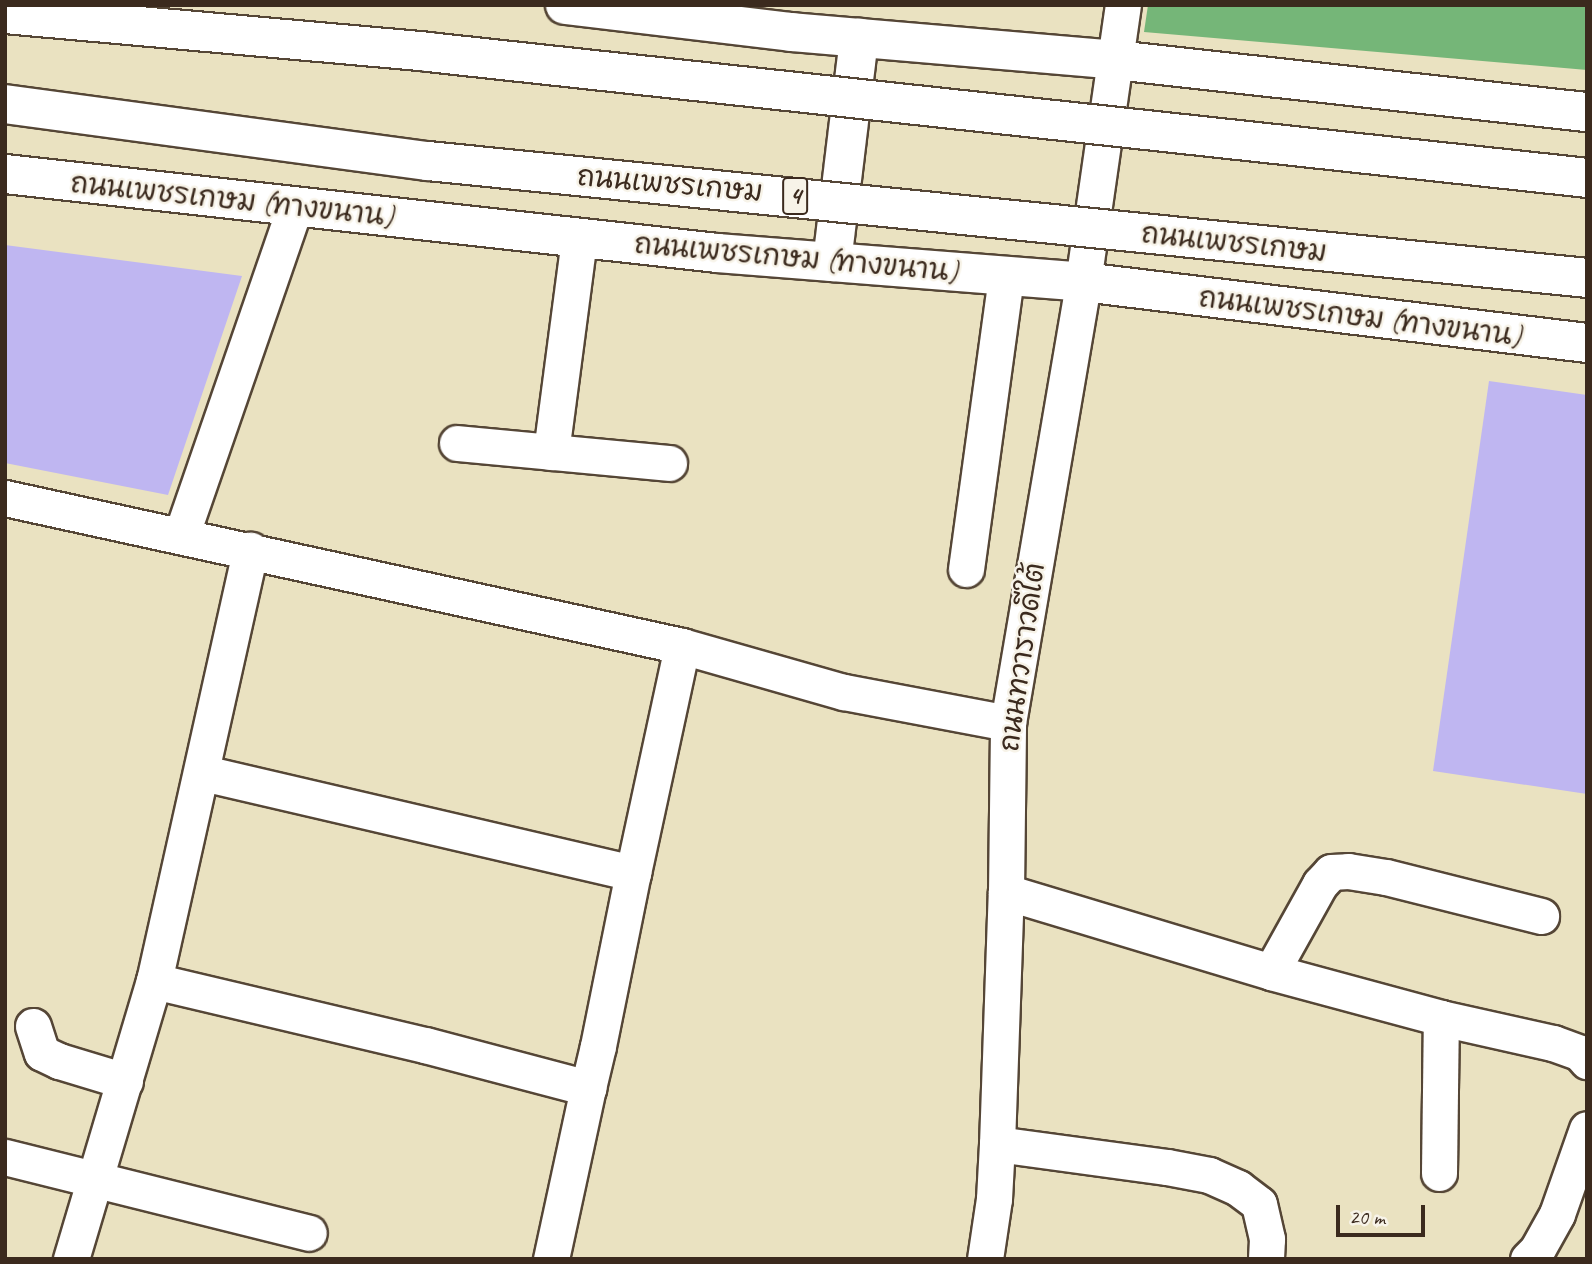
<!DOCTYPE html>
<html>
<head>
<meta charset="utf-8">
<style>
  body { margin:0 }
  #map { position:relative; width:1592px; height:1264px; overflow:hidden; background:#eae2c1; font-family:Caveat,"Playpen Sans Thai",sans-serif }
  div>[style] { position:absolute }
  .forest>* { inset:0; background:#75b678 }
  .building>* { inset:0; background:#bfb6f1 }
  .roads { filter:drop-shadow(2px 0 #554636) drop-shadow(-2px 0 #554636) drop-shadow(0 2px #554636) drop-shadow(0 -2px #554636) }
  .minor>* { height:35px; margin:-17.5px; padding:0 17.5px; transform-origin:17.5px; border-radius:17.5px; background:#fff }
  .major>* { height:38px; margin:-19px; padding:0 19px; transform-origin:19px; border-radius:19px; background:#fff }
  .bridges { filter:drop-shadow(2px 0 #554636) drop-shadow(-2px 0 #554636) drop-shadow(0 2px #554636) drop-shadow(0 -2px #554636) }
  .highway-bridge>* { height:38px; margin:-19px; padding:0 19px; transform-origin:19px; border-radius:19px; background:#fff }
  span { translate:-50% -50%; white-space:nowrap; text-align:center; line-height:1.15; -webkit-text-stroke:5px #f7f3e8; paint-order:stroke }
  .shield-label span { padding:2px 5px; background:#f7f3e8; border:2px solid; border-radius:5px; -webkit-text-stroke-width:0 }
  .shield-label { font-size:26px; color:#3b2a1e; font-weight:700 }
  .street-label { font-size:28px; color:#3b2a1e }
  .frame { position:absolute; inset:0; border:7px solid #3b2a1e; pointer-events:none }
  .scale { position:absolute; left:1336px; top:1205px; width:89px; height:32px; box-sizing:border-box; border:4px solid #3b2a1e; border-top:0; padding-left:9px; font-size:21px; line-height:24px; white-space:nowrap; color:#3b2a1e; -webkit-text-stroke:5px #f7f3e8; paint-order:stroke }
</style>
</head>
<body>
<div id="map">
  <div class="forest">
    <div style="clip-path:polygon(1148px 5px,1587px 5px,1587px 70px,1144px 32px)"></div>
  </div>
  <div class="building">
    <div style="clip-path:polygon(5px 245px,242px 276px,168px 495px,5px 463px)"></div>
    <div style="clip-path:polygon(1489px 381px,1587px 395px,1587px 794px,1433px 771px)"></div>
  </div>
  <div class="roads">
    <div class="minor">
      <div style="left:457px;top:443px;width:213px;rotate:5.4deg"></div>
      <div style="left:551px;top:452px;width:216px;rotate:-82.5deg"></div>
      <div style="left:5px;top:498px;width:693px;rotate:12.33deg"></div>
      <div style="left:682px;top:646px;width:168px;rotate:15.9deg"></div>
      <div style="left:844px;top:692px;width:167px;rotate:10.7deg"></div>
      <div style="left:181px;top:536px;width:348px;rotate:-70.9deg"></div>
      <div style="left:966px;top:569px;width:296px;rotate:-82.2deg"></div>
      <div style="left:633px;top:873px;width:232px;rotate:-77.8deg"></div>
      <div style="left:1006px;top:892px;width:277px;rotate:16.8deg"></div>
      <div style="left:1271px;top:972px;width:176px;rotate:15.1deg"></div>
      <div style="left:1441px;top:1018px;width:115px;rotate:12.6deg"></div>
      <div style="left:1553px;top:1043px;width:29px;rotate:20deg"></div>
      <div style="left:1580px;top:1053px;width:11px;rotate:49deg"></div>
      <div style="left:1271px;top:972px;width:101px;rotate:-60.9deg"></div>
      <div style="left:1320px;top:884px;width:16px;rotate:-47deg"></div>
      <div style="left:1331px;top:872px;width:17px;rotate:-3deg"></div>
      <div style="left:1348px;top:871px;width:38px;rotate:9deg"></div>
      <div style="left:1386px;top:877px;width:160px;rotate:14.1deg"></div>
      <div style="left:154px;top:981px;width:278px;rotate:13.3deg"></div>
      <div style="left:425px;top:1045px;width:169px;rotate:14.8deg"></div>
      <div style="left:588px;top:1088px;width:43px;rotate:-76.6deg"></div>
      <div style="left:598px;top:1046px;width:177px;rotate:-78.6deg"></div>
      <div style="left:633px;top:873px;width:442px;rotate:-166.9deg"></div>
      <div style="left:33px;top:1026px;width:28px;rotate:72deg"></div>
      <div style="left:42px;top:1053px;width:19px;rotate:25deg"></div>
      <div style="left:59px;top:1061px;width:69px;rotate:16.9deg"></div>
      <div style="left:997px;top:1144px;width:172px;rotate:7.7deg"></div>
      <div style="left:1167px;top:1167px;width:43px;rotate:10.8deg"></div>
      <div style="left:1209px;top:1175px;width:32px;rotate:24deg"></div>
      <div style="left:1238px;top:1188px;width:26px;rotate:37deg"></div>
      <div style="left:1259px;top:1204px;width:36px;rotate:77deg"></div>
      <div style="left:1267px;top:1239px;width:20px;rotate:93deg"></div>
      <div style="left:5px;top:1157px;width:313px;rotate:14deg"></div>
      <div style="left:1439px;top:1173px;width:155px;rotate:-89.3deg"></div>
      <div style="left:71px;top:1259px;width:290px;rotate:-73.4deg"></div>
      <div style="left:154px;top:981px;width:442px;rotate:-77.4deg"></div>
      <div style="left:551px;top:1259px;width:175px;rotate:-77.8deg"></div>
      <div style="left:985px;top:1259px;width:61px;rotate:-81.5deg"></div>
      <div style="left:994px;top:1199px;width:55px;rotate:-86.9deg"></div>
      <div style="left:997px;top:1144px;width:252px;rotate:-88deg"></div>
      <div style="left:1006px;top:892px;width:169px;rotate:-89.3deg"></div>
      <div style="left:1008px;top:723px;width:447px;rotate:-80.3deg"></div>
      <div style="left:1083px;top:282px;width:280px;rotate:-81.8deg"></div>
      <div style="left:1528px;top:1259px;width:13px;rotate:-45deg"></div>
      <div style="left:1537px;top:1250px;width:41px;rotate:-60.9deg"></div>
      <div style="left:1557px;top:1214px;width:90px;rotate:-70.6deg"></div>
    </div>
    <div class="major">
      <div style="left:565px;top:5px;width:228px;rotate:6.8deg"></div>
      <div style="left:791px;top:32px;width:325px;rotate:4.9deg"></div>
      <div style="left:1115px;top:60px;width:475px;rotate:6.3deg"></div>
      <div style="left:5px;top:174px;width:716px;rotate:6.33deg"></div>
      <div style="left:717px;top:253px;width:367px;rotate:4.5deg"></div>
      <div style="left:1083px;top:282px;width:508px;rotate:6.9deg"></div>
      <div style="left:832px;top:262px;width:226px;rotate:-83.1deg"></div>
    </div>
  </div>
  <div class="bridges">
    <div class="highway-bridge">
      <div style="left:5px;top:14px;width:425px;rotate:5.1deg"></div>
      <div style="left:428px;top:52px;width:1166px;rotate:6.2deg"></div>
      <div style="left:5px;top:104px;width:427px;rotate:7.7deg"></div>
      <div style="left:428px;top:161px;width:1165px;rotate:5.76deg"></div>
    </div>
  </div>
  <div class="shield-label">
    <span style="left:795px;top:196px">4</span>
  </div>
  <div class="street-label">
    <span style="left:670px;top:184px;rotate:5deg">ถนนเพชรเกษม</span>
    <span style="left:232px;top:200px;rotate:6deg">ถนนเพชรเกษม (ทางขนาน)</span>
    <span style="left:1234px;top:243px;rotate:6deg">ถนนเพชรเกษม</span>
    <span style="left:796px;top:258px;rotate:5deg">ถนนเพชรเกษม (ทางขนาน)</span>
    <span style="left:1360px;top:317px;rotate:7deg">ถนนเพชรเกษม (ทางขนาน)</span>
    <span style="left:1022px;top:657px;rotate:-82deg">ถนนทวาราวดีใต้</span>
  </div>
  <div class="frame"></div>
  <div class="scale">20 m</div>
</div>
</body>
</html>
